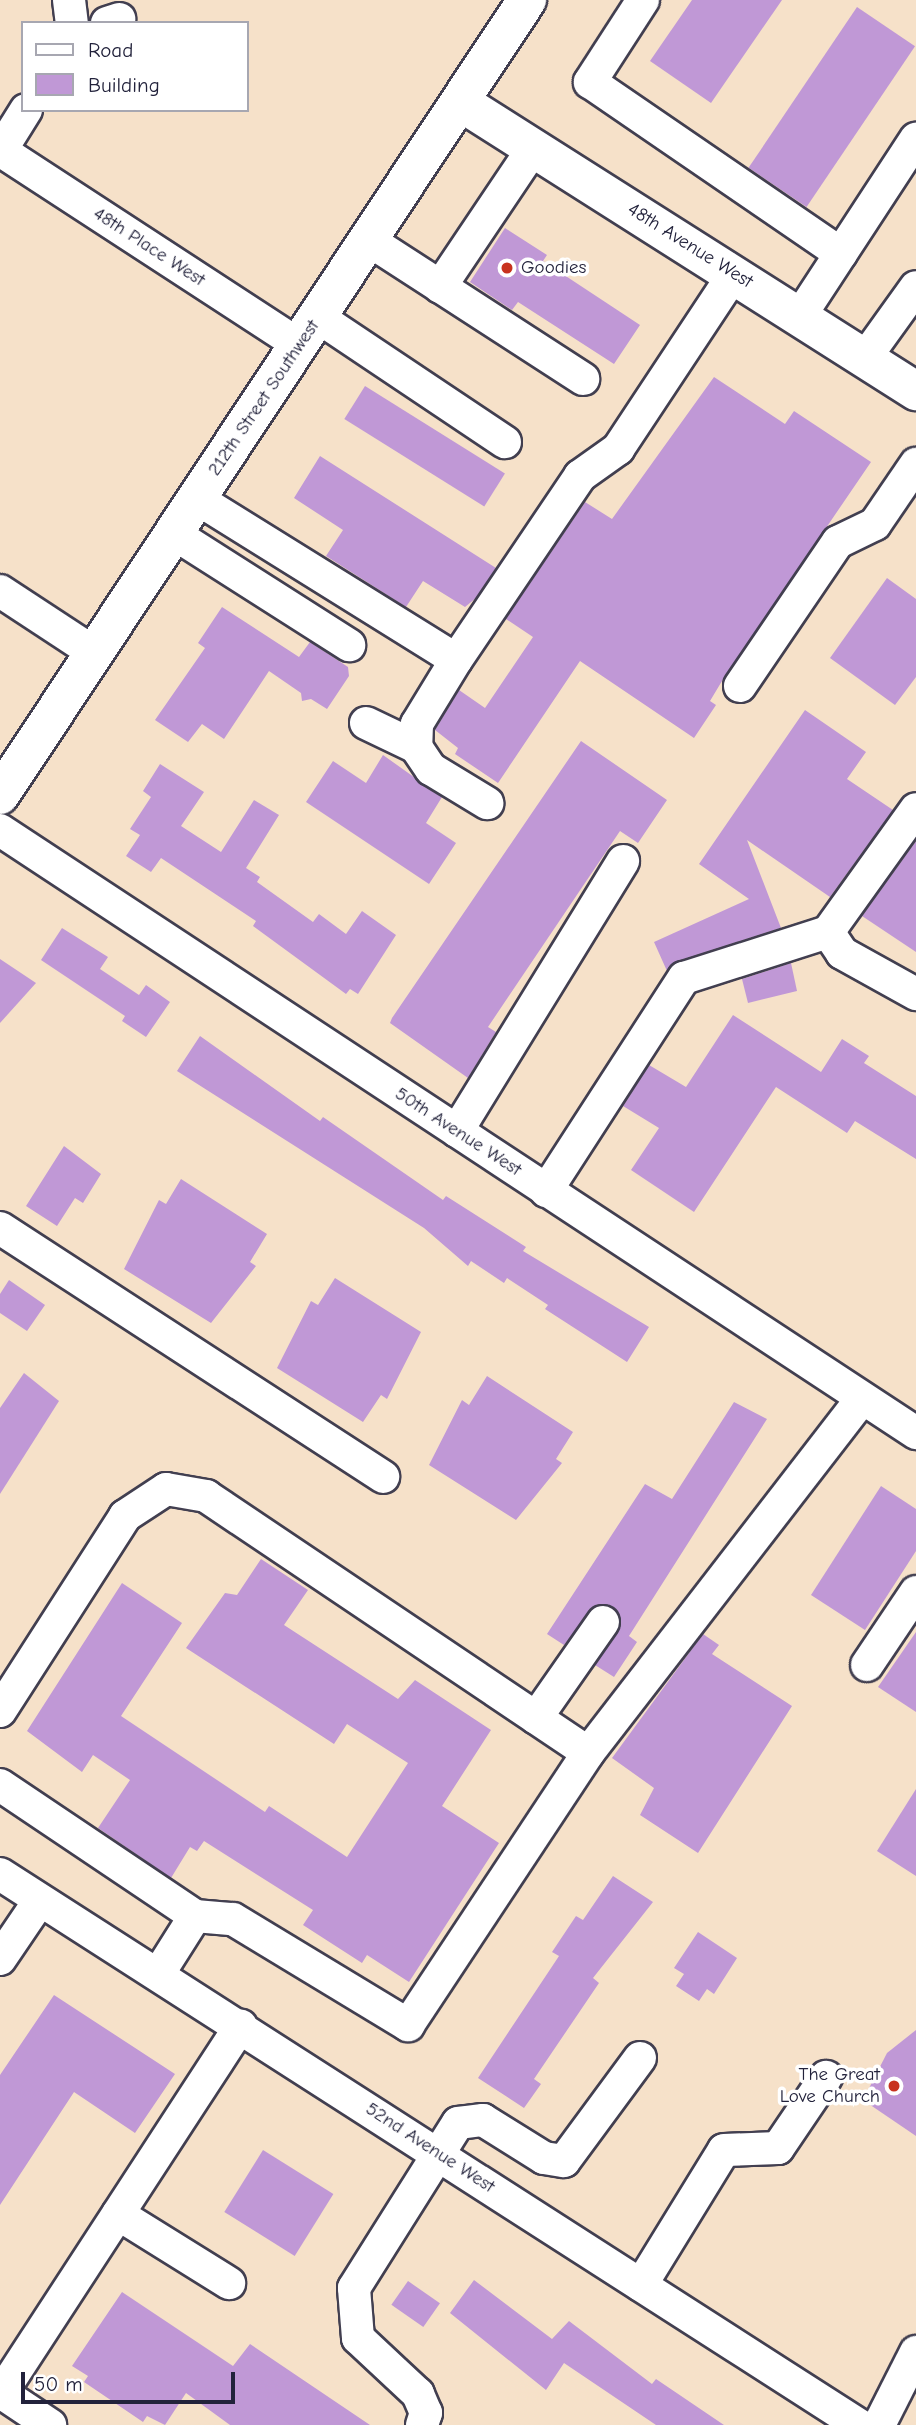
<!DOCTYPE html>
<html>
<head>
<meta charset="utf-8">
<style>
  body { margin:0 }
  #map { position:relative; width:916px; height:2425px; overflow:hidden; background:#f6e1c9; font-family:"Comic Neue",sans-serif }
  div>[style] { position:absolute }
  .building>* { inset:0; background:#c098d6; transform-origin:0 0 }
  .roads { filter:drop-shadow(2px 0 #423f50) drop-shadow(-2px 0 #423f50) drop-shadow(0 2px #423f50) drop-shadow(0 -2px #423f50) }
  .minor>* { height:32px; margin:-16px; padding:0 16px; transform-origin:16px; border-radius:16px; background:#fff }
  .major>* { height:38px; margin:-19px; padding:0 19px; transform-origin:19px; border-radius:19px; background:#fff }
  .dots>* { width:19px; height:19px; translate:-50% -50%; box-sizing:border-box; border:4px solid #fff; border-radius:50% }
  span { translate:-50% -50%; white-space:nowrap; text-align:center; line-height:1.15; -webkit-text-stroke:7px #fff; paint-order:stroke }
  .street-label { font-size:19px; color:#22223b }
  .poi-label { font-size:19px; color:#22223b }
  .left { translate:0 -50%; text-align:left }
  .right { translate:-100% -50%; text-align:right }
  .legend { position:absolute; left:21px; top:21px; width:228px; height:91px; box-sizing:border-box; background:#fff; border:2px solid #a7a7b1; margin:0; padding:9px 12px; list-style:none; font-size:21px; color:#22223b }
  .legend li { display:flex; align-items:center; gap:14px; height:35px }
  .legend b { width:35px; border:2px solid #a7a7b1 }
  .scale { position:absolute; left:21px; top:2372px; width:214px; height:32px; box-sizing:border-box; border:4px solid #22223b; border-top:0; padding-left:9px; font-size:21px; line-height:24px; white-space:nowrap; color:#22223b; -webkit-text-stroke:5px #fff; paint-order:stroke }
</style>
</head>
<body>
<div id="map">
  <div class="building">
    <div style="clip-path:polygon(692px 0,782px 0,711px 103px,650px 61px)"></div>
    <div style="left:857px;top:7px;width:70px;height:194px;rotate:34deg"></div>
    <div style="clip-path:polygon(505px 228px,547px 255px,543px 261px,640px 325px,614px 364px,518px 302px,512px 310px,470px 282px)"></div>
    <div style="clip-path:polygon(714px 377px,785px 424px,794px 411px,871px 462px,725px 676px,710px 701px,716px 705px,694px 738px,580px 661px,498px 783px,455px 754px,458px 748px,435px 730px,459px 690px,485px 708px,533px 637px,506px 619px,585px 502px,612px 519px)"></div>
    <div style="left:365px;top:386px;width:165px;height:39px;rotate:32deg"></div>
    <div style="clip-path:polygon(320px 456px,496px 568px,476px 598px,465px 607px,423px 581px,406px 607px,326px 556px,343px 530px,294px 498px)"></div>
    <div style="clip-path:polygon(887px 578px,916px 599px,916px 677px,895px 705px,830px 658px)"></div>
    <div style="clip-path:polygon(222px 607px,299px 657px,310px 642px,348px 667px,349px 676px,327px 709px,311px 699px,302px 701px,301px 693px,269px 671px,224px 739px,202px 724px,188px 742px,155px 720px,205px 648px,198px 643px)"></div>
    <div style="clip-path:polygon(805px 710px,866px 752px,847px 779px,893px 810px,830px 897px,747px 840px,781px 928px,678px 961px,667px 971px,654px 942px,749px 899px,699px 864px)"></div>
    <div style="clip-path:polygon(581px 741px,667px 800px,638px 843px,620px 831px,488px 1027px,496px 1032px,468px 1078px,390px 1023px,392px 1018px)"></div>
    <div style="clip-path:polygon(383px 755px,442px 797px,426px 823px,456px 843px,429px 884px,306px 802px,333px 761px,366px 783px)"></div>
    <div style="clip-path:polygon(160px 764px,204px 792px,181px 826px,221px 852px,254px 800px,279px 815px,246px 868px,260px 877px,257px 882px,313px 922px,319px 914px,346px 934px,362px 911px,396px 935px,358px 994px,350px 989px,346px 994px,253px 926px,256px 921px,161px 858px,151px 872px,126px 856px,140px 835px,130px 829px,151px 797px,143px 791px)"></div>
    <div style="clip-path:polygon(916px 841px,916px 952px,862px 916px)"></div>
    <div style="clip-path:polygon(62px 928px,108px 957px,100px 969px,139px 995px,146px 985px,170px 1002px,146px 1037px,122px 1021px,125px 1016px,41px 960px)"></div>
    <div style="clip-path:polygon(0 959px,36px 983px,0 1023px)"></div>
    <div style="clip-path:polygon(791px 963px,797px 991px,748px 1003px,742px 979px)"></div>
    <div style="clip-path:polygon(733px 1015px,821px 1072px,842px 1039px,869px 1056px,864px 1063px,916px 1096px,916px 1159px,855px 1121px,847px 1133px,776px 1087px,694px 1212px,631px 1170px,659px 1128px,623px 1106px,649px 1065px,686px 1087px)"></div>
    <div style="clip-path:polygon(200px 1036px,320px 1121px,323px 1117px,443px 1200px,446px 1196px,526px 1247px,523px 1251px,649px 1327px,627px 1362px,545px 1309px,548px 1305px,507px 1278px,504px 1283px,471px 1261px,468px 1266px,424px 1228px,177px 1071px)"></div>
    <div style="clip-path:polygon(64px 1146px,101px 1174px,83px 1203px,75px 1198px,57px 1226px,26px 1206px)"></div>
    <div style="clip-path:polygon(181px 1179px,267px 1234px,250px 1262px,256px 1266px,211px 1323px,124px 1269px,159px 1200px,166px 1204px)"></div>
    <div style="clip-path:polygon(335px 1278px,421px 1332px,387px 1399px,381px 1395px,363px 1422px,277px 1368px,311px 1301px,318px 1305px)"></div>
    <div style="clip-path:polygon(9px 1280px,45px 1305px,27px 1331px,0 1313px,0 1294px)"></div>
    <div style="clip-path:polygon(24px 1373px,59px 1401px,0 1494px,0 1408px)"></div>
    <div style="clip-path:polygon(487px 1376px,573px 1432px,556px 1459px,562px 1463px,516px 1520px,429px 1465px,462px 1400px,469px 1405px)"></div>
    <div style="clip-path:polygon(734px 1402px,767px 1419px,629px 1636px,637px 1642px,614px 1677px,595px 1665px,621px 1624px,613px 1607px,595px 1606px,564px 1645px,547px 1634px,645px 1484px,672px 1499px)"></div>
    <div style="clip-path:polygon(881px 1486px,916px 1509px,916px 1551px,865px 1630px,811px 1595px)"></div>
    <div style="clip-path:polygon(261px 1559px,308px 1590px,284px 1625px,398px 1699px,415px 1680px,491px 1730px,442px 1806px,499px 1843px,409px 1982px,367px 1955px,362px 1963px,303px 1925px,313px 1910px,204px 1841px,197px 1851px,190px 1847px,171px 1878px,98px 1828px,130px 1780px,93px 1755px,82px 1772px,27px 1731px,122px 1583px,182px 1623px,121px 1716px,265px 1812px,269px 1806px,347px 1857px,408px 1763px,347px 1724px,334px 1744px,186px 1648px,225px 1593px,237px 1595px)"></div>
    <div style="clip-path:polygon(916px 1632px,916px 1712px,878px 1687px)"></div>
    <div style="clip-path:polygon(703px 1634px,719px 1645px,712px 1654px,792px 1706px,698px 1853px,640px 1815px,654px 1788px,612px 1758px)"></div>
    <div style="clip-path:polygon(916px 1789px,916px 1876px,877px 1851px)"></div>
    <div style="clip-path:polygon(613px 1876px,653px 1902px,593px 1978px,599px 1983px,534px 2079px,541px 2084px,524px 2108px,478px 2078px,559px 1956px,552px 1952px,576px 1916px,583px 1920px)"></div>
    <div style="clip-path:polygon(698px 1932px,737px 1958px,714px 1994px,707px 1989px,699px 2001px,676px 1986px,684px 1974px,674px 1968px)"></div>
    <div style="clip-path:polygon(54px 1995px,175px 2074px,135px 2133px,74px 2092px,0 2205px,0 2075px)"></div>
    <div style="clip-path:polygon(916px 2030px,916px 2136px,863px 2100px,887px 2053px)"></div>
    <div style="left:263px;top:2150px;width:83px;height:73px;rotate:32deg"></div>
    <div style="clip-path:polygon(474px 2280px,552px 2339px,569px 2321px,652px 2384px,656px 2379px,724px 2425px,656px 2425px,564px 2363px,546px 2390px,450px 2313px)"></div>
    <div style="left:408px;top:2281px;width:39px;height:29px;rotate:35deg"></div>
    <div style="clip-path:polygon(122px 2292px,233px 2366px,250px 2344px,370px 2425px,230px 2425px,186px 2393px,165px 2425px,147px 2416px,143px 2422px,84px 2382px,88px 2376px,72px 2366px)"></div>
  </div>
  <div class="roads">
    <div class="minor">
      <div style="left:69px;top:0;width:23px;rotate:83deg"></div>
      <div style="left:643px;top:0;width:98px;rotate:122.9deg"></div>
      <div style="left:590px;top:82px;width:304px;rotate:34.4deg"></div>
      <div style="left:107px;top:23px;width:13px;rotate:-18deg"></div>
      <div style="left:0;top:150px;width:357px;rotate:33.1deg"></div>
      <div style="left:1px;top:150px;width:47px;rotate:-58deg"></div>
      <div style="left:370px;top:241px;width:254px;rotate:32.9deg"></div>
      <div style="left:440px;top:287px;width:169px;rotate:-56.1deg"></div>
      <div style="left:800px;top:316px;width:212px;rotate:-56.8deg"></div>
      <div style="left:318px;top:317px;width:225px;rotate:33.8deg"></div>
      <div style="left:865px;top:358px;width:87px;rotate:-54.3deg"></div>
      <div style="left:196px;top:498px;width:306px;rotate:31.9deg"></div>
      <div style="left:456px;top:660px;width:222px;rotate:-56deg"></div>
      <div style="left:580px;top:476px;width:47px;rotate:-35.4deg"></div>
      <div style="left:618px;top:449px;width:210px;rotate:-56.5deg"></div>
      <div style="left:173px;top:533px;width:209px;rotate:32.5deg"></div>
      <div style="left:0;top:591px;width:111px;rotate:33.3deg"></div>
      <div style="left:456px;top:660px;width:75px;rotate:121.4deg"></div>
      <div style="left:417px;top:724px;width:23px;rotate:92deg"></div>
      <div style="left:416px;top:747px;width:27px;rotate:56deg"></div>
      <div style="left:431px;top:769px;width:66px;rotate:31.3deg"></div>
      <div style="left:740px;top:686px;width:174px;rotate:-55.8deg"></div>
      <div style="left:838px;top:542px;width:41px;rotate:-25.9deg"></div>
      <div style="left:875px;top:524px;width:73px;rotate:-55.7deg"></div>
      <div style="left:366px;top:723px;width:55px;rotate:25.6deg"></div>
      <div style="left:0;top:830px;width:1097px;rotate:33.36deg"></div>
      <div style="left:828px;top:932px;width:25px;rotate:56deg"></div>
      <div style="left:842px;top:953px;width:85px;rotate:29deg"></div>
      <div style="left:457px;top:1131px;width:317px;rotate:-58.4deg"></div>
      <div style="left:546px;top:1191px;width:254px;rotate:-57.1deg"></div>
      <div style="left:684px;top:978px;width:151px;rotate:-17.7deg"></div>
      <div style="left:828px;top:932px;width:151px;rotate:-54.4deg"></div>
      <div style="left:0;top:1228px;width:457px;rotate:33deg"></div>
      <div style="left:867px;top:1665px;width:88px;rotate:-56.1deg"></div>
      <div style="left:0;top:1711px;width:232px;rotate:-57.3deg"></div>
      <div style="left:125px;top:1516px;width:49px;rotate:-33.4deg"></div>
      <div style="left:166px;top:1489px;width:41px;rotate:9.9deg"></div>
      <div style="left:206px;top:1496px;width:460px;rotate:33.9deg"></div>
      <div style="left:536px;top:1718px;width:117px;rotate:-55.1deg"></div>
      <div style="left:0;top:1785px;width:235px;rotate:33.9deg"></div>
      <div style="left:195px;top:1916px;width:38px;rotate:5deg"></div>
      <div style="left:233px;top:1919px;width:205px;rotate:31.2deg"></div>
      <div style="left:408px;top:2025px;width:326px;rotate:-56.5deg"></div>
      <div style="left:588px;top:1753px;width:448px;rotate:-52.3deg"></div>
      <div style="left:0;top:1874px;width:1021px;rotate:32.68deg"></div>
      <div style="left:0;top:1959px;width:71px;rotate:-55.9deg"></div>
      <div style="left:159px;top:1973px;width:67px;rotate:-57.7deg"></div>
      <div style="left:118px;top:2214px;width:131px;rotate:31.9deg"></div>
      <div style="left:641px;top:2285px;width:158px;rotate:-58.4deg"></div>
      <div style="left:724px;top:2150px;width:54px;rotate:-2.1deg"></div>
      <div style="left:778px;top:2148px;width:86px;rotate:-55.9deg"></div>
      <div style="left:2px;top:2393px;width:58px;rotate:33.7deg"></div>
      <div style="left:0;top:2395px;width:441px;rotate:-56.9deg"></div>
      <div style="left:422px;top:2425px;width:13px;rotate:-72deg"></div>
      <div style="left:426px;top:2413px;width:21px;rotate:-113deg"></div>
      <div style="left:418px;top:2394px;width:82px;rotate:-137deg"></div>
      <div style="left:358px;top:2338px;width:50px;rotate:-94.6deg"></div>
      <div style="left:354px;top:2288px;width:195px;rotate:-57.8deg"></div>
      <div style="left:458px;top:2123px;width:25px;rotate:-7deg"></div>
      <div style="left:483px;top:2120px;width:72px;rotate:31.9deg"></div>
      <div style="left:544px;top:2158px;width:20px;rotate:9deg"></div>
      <div style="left:564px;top:2161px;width:128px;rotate:-53.6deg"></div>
      <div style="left:879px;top:2425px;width:82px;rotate:-63.1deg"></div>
    </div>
    <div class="major">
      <div style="left:462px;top:103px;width:538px;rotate:32.39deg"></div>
      <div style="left:0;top:795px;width:954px;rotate:-56.46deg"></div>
    </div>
  </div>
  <div class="dots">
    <div style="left:507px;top:268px;background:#c8321e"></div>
    <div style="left:894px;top:2086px;background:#c8321e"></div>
  </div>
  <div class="street-label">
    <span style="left:690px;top:246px;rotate:32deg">48th Avenue West</span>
    <span style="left:149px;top:247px;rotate:33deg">48th Place West</span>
    <span style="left:264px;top:398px;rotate:-56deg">212th Street Southwest</span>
    <span style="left:458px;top:1132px;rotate:33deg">50th Avenue West</span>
    <span style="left:430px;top:2148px;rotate:33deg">52nd Avenue West</span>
  </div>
  <div class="poi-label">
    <span class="left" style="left:521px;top:268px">Goodies</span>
    <span class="right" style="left:880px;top:2086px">The Great<br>Love Church</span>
  </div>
  <ul class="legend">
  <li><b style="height:9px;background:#fff"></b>Road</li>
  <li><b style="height:19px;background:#c098d6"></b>Building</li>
  </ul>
  <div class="scale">50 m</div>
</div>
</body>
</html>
